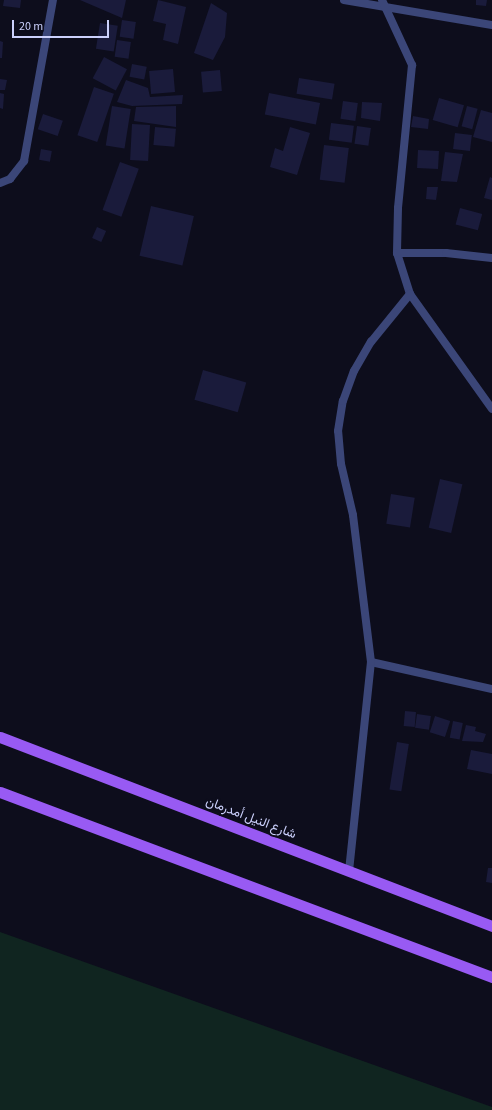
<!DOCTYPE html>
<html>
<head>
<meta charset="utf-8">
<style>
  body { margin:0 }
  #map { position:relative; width:492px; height:1110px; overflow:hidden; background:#0d0d1c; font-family:"Source Sans 3",Vazirmatn,sans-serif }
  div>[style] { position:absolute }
  .green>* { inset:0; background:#102520 }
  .building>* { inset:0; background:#1a1b3b; transform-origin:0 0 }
  .minor>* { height:8px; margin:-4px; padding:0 4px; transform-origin:4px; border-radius:4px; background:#3b4678 }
  .primary>* { height:11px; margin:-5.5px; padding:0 5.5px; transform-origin:5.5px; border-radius:5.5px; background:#985af3 }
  span { translate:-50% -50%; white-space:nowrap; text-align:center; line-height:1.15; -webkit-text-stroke:4px #0d0d1c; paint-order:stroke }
  .street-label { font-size:13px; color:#cbd0fb }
  .scale { position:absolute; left:12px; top:20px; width:97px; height:18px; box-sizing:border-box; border:2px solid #cbd0fb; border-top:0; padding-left:5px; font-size:12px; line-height:14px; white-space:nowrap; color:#cbd0fb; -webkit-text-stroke:3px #0d0d1c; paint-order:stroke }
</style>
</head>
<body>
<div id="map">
  <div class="green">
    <div style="clip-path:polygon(0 932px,492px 1107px,492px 1110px,0 1110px)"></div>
  </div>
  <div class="building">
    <div style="clip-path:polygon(4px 0,21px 0,20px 8px,3px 6px)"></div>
    <div style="clip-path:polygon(80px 0,126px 0,122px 18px)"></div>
    <div style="clip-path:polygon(158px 0,186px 7px,178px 44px,163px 40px,166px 24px,153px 21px)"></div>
    <div style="clip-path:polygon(476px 0,487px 0,486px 6px,476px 5px)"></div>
    <div style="clip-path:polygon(211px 3px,227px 13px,225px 37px,213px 60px,194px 53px)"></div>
    <div style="left:122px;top:20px;width:14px;height:17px;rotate:8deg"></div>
    <div style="left:100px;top:23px;width:18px;height:26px;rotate:9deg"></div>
    <div style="left:117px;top:40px;width:14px;height:17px;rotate:8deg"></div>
    <div style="clip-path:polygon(0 41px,3px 42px,2px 58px,0 58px)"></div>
    <div style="left:104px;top:57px;width:26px;height:24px;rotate:28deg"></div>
    <div style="left:132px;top:64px;width:15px;height:13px;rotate:11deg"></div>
    <div style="left:173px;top:69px;width:23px;height:24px;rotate:85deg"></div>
    <div style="left:220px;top:70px;width:21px;height:19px;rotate:85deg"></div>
    <div style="left:299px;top:78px;width:36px;height:16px;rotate:9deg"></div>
    <div style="clip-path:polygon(0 79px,7px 80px,5px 90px,0 90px)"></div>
    <div style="clip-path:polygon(126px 80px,148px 88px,150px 97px,183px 95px,182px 104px,132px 106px,117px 102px)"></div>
    <div style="left:94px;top:87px;width:21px;height:51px;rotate:19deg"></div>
    <div style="clip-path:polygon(0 93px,4px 94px,3px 109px,0 108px)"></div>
    <div style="left:269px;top:93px;width:52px;height:22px;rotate:11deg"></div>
    <div style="left:439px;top:98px;width:26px;height:23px;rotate:16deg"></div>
    <div style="left:343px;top:101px;width:15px;height:18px;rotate:8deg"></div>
    <div style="clip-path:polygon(362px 102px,382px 103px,380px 121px,361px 118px)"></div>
    <div style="left:112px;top:106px;width:19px;height:40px;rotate:9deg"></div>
    <div style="clip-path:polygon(176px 106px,176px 127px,134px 121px,136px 107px)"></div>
    <div style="left:467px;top:106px;width:11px;height:21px;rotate:15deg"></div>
    <div style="clip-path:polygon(481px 110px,492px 113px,492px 142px,473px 137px)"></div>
    <div style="left:43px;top:114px;width:21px;height:16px;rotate:19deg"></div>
    <div style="clip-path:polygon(413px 116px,429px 119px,428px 129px,411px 127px)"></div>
    <div style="left:331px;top:123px;width:23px;height:17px;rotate:7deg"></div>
    <div style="left:132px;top:124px;width:18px;height:36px;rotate:3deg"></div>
    <div style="left:357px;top:126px;width:14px;height:18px;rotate:8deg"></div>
    <div style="left:155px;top:127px;width:21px;height:18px;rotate:5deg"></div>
    <div style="clip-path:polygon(290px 127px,310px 133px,297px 175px,270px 167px,275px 148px,283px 151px)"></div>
    <div style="left:455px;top:133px;width:17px;height:16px;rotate:7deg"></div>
    <div style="left:324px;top:145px;width:25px;height:35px;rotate:7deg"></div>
    <div style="left:41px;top:149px;width:11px;height:11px;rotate:10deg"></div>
    <div style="left:418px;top:150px;width:21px;height:18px;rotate:3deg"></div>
    <div style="clip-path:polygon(445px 152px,463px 154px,457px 182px,441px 181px)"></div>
    <div style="left:120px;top:162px;width:20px;height:51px;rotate:20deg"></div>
    <div style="clip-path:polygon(490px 177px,492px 178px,492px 200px,484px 198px)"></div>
    <div style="clip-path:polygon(427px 187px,438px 187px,436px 200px,426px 199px)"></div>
    <div style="left:151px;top:206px;width:44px;height:51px;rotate:13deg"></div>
    <div style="left:460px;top:208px;width:23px;height:17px;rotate:15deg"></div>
    <div style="left:97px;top:227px;width:10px;height:12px;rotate:24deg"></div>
    <div style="left:203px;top:370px;width:45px;height:31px;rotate:16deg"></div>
    <div style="left:440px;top:479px;width:23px;height:50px;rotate:13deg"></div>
    <div style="left:391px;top:494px;width:24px;height:30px;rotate:9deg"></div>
    <div style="left:405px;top:711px;width:11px;height:15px;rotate:5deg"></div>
    <div style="left:417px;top:714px;width:14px;height:14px;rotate:8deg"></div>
    <div style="left:435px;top:716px;width:16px;height:17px;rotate:18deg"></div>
    <div style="left:453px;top:721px;width:10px;height:17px;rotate:11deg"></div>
    <div style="clip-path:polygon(466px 725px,476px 727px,475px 731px,486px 734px,483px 742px,462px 741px)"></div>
    <div style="left:397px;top:742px;width:12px;height:48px;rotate:9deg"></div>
    <div style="clip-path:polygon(471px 750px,492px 754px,492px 774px,467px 769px)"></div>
    <div style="clip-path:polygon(488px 868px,492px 868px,492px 883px,486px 882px)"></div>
  </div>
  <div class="minor">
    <div style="left:344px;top:0;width:150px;rotate:9.6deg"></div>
    <div style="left:382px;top:0;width:72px;rotate:65.2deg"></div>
    <div style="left:412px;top:65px;width:144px;rotate:95.6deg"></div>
    <div style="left:398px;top:208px;width:45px;rotate:91.3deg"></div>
    <div style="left:397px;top:253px;width:43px;rotate:72.4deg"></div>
    <div style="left:410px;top:294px;width:141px;rotate:54.5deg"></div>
    <div style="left:0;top:183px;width:11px;rotate:-22deg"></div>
    <div style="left:10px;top:179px;width:23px;rotate:-52deg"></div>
    <div style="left:24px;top:161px;width:164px;rotate:-79.8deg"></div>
    <div style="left:397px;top:253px;width:49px"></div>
    <div style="left:446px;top:253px;width:46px;rotate:6.2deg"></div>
    <div style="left:371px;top:662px;width:124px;rotate:12.6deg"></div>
    <div style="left:349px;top:871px;width:210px;rotate:-84deg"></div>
    <div style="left:371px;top:662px;width:148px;rotate:-97deg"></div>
    <div style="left:353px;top:515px;width:52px;rotate:-103.2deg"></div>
    <div style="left:341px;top:464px;width:33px;rotate:-95deg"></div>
    <div style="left:338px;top:431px;width:30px;rotate:-81deg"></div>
    <div style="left:343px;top:401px;width:32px;rotate:-70deg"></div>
    <div style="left:354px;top:371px;width:34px;rotate:-60deg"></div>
    <div style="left:371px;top:342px;width:62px;rotate:-50.9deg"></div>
  </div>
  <div class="primary">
    <div style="left:0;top:737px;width:527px;rotate:21.01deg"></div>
    <div style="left:0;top:792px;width:526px;rotate:20.61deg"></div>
  </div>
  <div class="street-label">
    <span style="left:251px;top:818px;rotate:21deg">شارع النيل أمدرمان</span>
  </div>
  <div class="scale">20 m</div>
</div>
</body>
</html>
